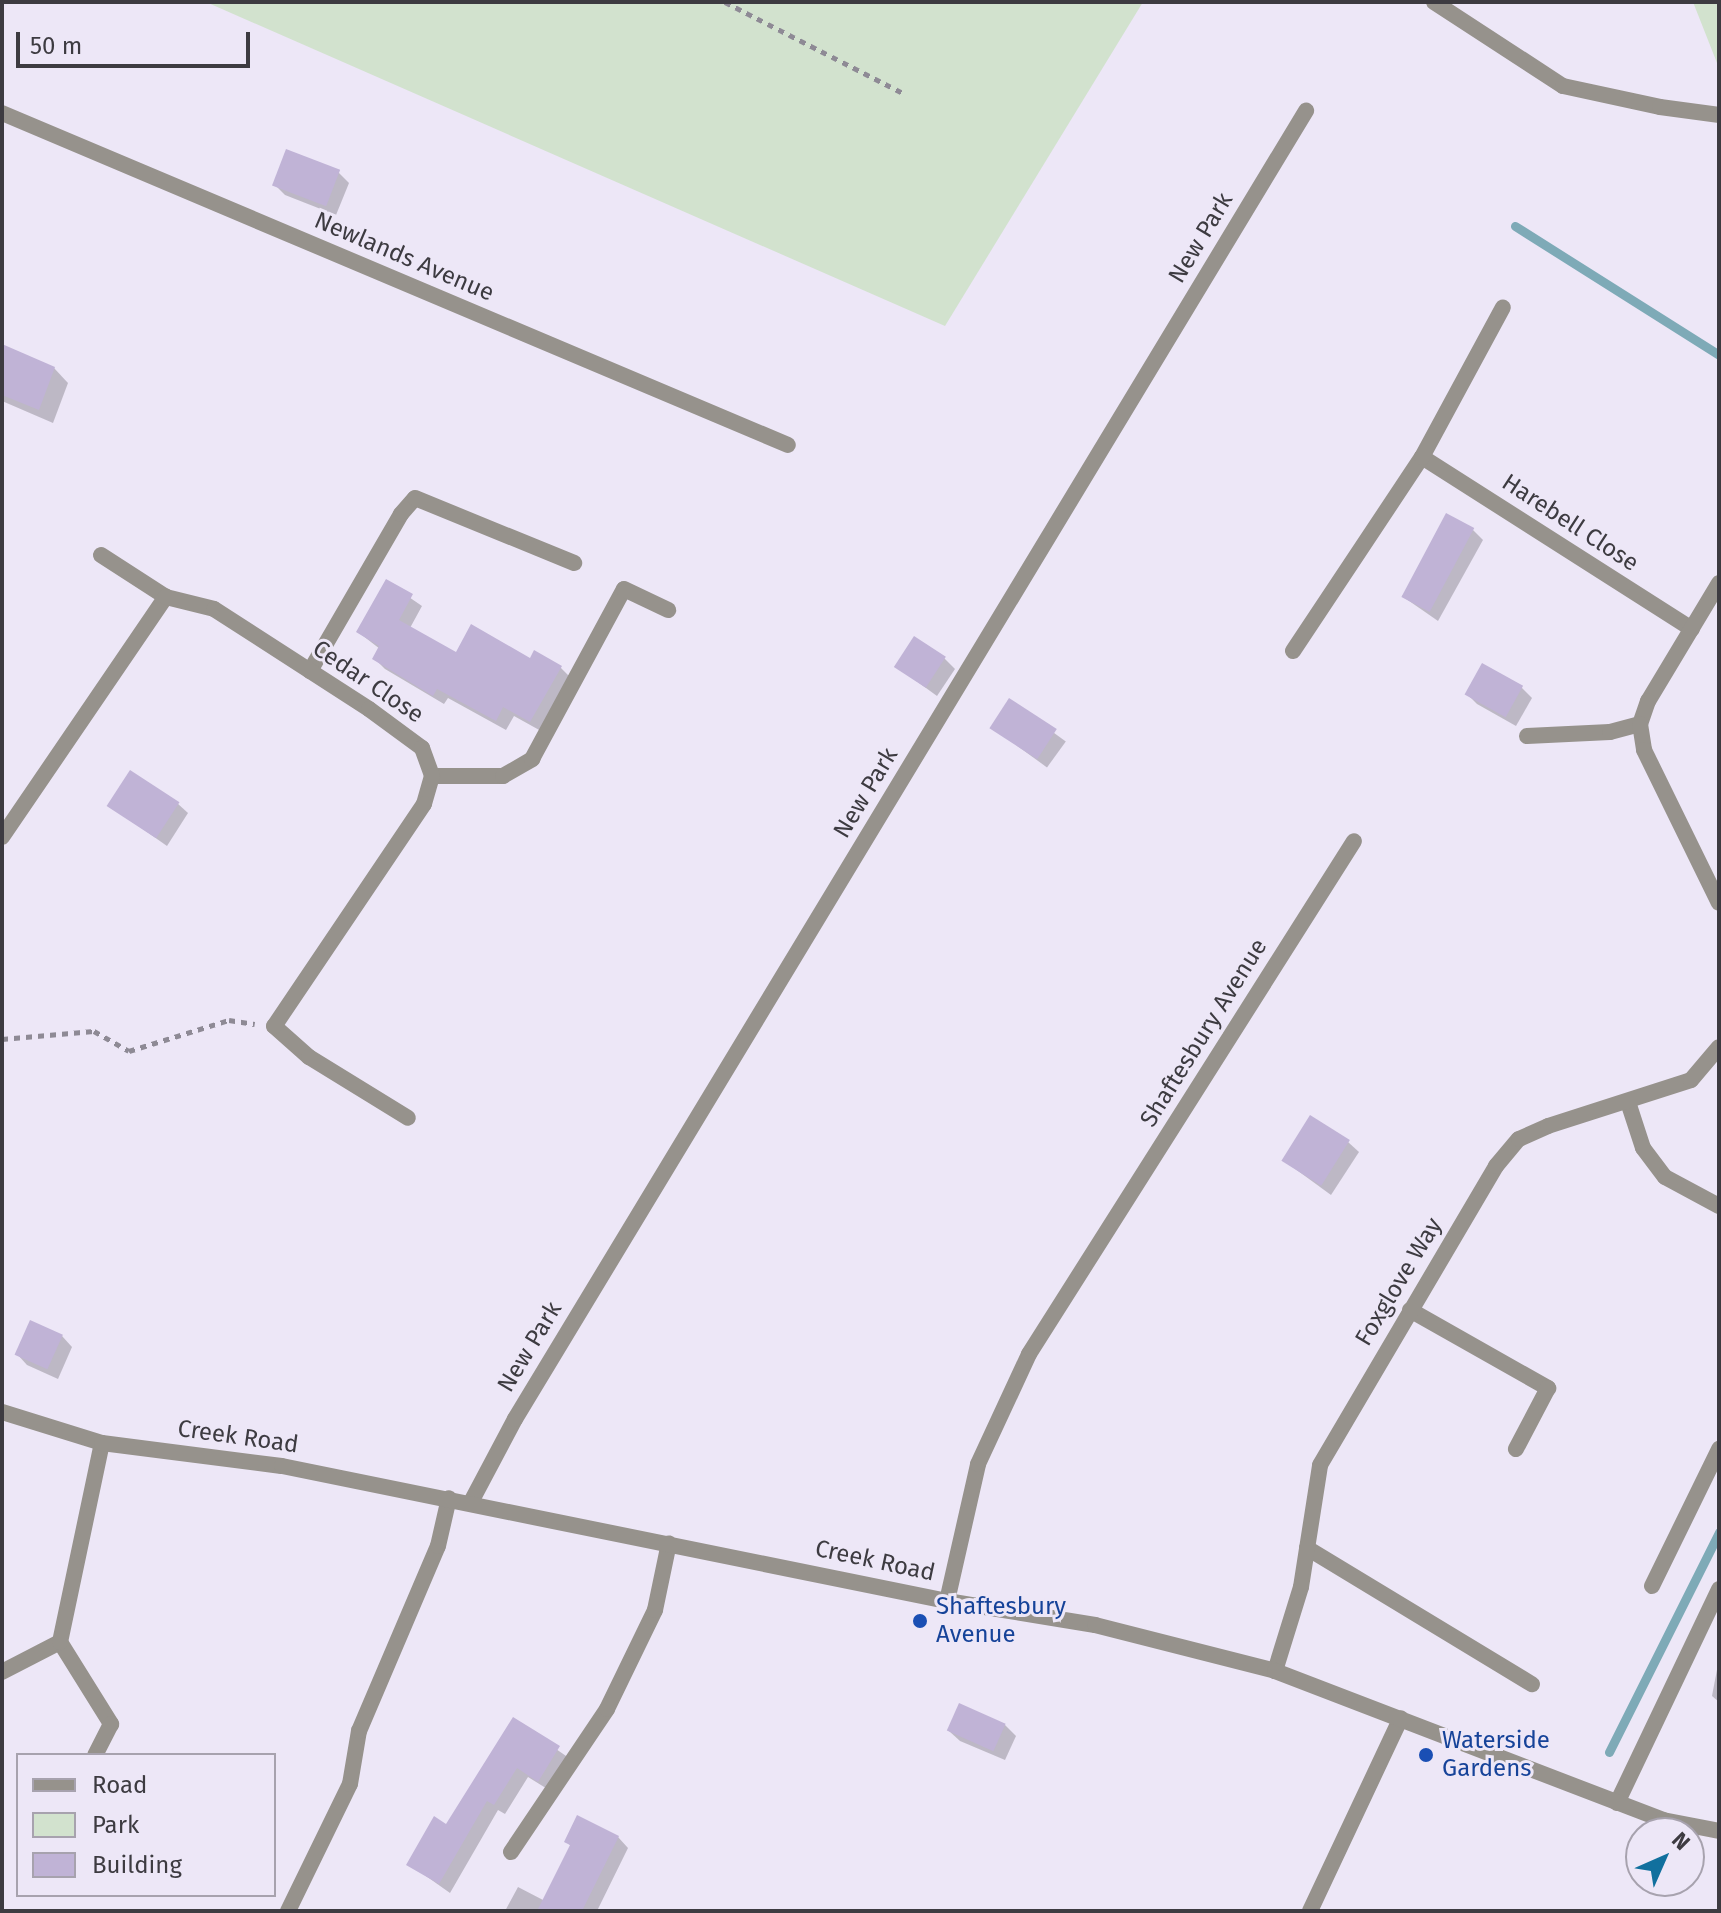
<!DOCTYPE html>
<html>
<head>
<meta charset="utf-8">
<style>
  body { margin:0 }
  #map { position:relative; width:1721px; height:1913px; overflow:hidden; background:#ede7f7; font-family:"Fira Sans",sans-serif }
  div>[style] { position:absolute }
  .green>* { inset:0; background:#d2e2ce }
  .shadow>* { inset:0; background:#0003; transform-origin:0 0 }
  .stream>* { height:9px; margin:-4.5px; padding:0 4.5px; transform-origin:4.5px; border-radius:4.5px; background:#7eaab7 }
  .building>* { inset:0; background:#c0b3d6; transform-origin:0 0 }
  .path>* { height:5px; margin-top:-2.5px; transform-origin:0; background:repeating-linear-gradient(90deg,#8e8a95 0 6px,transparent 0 12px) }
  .service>* { height:16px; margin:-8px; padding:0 8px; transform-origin:8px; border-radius:8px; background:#96928c }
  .minor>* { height:16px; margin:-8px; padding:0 8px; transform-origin:8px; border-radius:8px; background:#96928c }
  .tertiary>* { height:16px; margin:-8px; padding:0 8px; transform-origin:8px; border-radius:8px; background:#96928c }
  .dots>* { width:22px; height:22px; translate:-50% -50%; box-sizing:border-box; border:4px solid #ede7f7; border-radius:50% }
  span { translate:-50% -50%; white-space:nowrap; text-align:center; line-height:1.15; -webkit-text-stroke:6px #ede7f7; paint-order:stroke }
  .street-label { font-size:24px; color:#3d3b41 }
  .transit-label { font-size:24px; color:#164399 }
  .left { translate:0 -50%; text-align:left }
  .frame { position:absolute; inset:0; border:4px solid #3d3b41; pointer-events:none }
  .legend { position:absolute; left:16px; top:1753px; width:260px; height:144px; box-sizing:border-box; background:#ede7f7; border:2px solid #a7a2ae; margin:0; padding:10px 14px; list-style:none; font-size:24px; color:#3d3b41 }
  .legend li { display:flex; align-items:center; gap:16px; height:40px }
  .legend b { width:40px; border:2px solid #a7a2ae }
  .north { position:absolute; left:1625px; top:1817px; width:80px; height:80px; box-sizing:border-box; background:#ede7f7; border:2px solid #a7a2ae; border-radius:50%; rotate:45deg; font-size:22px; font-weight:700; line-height:32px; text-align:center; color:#3d3b41 }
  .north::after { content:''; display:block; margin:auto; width:28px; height:36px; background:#11709e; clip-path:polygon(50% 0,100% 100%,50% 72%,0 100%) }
  .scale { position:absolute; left:16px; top:32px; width:234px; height:36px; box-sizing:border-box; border:4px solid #3d3b41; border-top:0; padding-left:10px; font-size:24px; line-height:28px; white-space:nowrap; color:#3d3b41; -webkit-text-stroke:6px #ede7f7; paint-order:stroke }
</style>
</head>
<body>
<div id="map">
  <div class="green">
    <div style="clip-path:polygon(206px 2px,1143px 2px,945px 326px)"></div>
    <div style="clip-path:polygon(1693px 2px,1719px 2px,1719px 68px)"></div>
  </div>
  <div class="shadow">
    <div style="clip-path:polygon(338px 172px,349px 183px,336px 215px,285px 195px,274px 184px)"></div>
    <div style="clip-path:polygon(2px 347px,54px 368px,68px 383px,53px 423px,2px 401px)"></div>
    <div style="clip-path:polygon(1473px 530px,1483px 540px,1438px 621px,1402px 596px)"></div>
    <div style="clip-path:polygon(387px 582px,422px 606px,410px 628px,457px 655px,530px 661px,561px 668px,571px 678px,541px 731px,514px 716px,506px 730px,448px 698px,444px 704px,385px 669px,374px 658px,380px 649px,358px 632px)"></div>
    <div style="clip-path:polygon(944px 658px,955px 669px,937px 696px,897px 667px)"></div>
    <div style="clip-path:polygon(1522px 688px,1532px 698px,1516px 726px,1477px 704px,1467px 694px)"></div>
    <div style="left:1010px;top:701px;width:69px;height:32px;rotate:36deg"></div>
    <div style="clip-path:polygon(177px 803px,188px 813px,167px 846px,110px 806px)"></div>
    <div style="clip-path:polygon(1348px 1142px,1359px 1152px,1331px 1195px,1283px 1160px)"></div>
    <div style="clip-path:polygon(62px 1336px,72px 1347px,58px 1379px,27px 1365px,17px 1354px)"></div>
    <div style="clip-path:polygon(1719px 1659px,1719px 1702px,1712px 1696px)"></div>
    <div style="clip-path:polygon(514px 1720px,569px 1758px,549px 1790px,528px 1777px,505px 1814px,498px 1810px,450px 1893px,409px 1864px,447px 1826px)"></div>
    <div style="clip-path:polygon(1005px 1725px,1016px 1736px,1005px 1760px,960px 1741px,949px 1731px)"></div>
    <div style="clip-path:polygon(618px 1837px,628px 1848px,597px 1911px,505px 1911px,518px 1887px,545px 1901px,572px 1847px,566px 1841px)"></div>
  </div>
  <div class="stream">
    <div style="left:1515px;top:226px;width:241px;rotate:32.3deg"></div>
    <div style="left:1609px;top:1752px;width:246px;rotate:-63.4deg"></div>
  </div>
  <div class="building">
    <div style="left:286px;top:149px;width:58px;height:39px;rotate:21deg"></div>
    <div style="clip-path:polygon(2px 344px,55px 367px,39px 410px,2px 395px)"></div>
    <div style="left:1446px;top:513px;width:32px;height:95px;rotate:28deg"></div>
    <div style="clip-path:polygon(386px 579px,413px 594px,399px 620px,456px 652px,471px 624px,530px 658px,534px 650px,562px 666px,530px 722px,503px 707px,496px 721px,437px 689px,433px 696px,372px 659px,379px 646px,356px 632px)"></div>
    <div style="left:914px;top:636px;width:38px;height:37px;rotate:33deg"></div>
    <div style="left:1482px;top:663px;width:47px;height:36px;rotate:29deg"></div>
    <div style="left:1009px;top:698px;width:57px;height:36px;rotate:33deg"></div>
    <div style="left:130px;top:770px;width:59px;height:43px;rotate:33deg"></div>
    <div style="left:1310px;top:1115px;width:47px;height:54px;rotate:32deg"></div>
    <div style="left:30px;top:1320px;width:36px;height:38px;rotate:24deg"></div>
    <div style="left:959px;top:1703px;width:51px;height:30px;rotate:24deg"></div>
    <div style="clip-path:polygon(513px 1717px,560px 1746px,538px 1782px,517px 1768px,494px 1805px,487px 1801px,439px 1884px,406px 1865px,434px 1816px,446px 1824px)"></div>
    <div style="clip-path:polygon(577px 1815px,619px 1836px,582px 1911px,537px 1911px,570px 1845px,564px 1842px)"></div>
  </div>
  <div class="path">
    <div style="left:725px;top:2px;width:202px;rotate:27.1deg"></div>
    <div style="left:2px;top:1039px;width:92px;rotate:-5deg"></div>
    <div style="left:94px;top:1031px;width:40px;rotate:29.7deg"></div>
    <div style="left:129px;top:1051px;width:105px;rotate:-17.2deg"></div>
    <div style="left:229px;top:1020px;width:26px;rotate:9deg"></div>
  </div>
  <div class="service">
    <div style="left:310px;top:671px;width:181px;rotate:-59.9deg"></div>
    <div style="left:401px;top:514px;width:21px;rotate:-49deg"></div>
    <div style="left:415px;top:498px;width:172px;rotate:22.2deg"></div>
    <div style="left:1527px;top:736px;width:83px;rotate:-2.8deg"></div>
    <div style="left:1610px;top:732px;width:31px;rotate:-15deg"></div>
    <div style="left:432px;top:776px;width:71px"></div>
    <div style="left:503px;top:776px;width:34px;rotate:-30deg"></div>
    <div style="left:532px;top:759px;width:193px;rotate:-61.6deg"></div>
    <div style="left:624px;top:589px;width:49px;rotate:25.5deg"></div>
    <div style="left:274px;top:1026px;width:47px;rotate:41.5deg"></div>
    <div style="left:309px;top:1057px;width:116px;rotate:31.6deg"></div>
    <div style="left:1307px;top:1548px;width:263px;rotate:31.2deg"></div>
    <div style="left:1617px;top:1803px;width:237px;rotate:-64.5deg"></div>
    <div style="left:511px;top:1852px;width:172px;rotate:-56.1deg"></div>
    <div style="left:607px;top:1709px;width:110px;rotate:-64.1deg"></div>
    <div style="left:655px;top:1610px;width:68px;rotate:-78.2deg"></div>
    <div style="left:288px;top:1911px;width:141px;rotate:-64deg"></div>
    <div style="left:350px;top:1784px;width:54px;rotate:-80.4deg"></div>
    <div style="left:359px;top:1731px;width:201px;rotate:-66.9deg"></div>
    <div style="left:438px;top:1546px;width:49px;rotate:-77.1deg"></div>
  </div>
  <div class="minor">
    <div style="left:1434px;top:2px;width:154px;rotate:33.1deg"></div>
    <div style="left:1563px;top:86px;width:99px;rotate:12.2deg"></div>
    <div style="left:1660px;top:107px;width:60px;rotate:7.7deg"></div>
    <div style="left:2px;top:113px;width:853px;rotate:22.9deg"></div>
    <div style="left:1422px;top:457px;width:320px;rotate:32.5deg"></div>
    <div style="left:101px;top:555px;width:77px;rotate:32.9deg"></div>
    <div style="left:1719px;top:583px;width:138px;rotate:121deg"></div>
    <div style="left:1648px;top:701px;width:24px;rotate:109deg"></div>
    <div style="left:1640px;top:724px;width:26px;rotate:81deg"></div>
    <div style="left:1644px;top:750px;width:170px;rotate:63.9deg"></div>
    <div style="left:1293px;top:651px;width:233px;rotate:-56.4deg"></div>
    <div style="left:1422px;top:457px;width:170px;rotate:-61.6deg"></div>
    <div style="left:2px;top:837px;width:291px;rotate:-55.7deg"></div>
    <div style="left:166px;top:597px;width:49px;rotate:14deg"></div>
    <div style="left:214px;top:609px;width:184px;rotate:32.8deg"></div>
    <div style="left:369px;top:709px;width:66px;rotate:36.3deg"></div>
    <div style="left:422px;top:748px;width:30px;rotate:70deg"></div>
    <div style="left:432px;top:776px;width:29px;rotate:106deg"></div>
    <div style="left:424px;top:804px;width:268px;rotate:124deg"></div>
    <div style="left:1628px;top:1102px;width:48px;rotate:71.9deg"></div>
    <div style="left:1643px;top:1148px;width:36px;rotate:53deg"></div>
    <div style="left:1665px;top:1177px;width:61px;rotate:28.2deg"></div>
    <div style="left:1410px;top:1310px;width:159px;rotate:29.5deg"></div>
    <div style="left:1548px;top:1388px;width:69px;rotate:117.7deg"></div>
    <div style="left:471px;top:1502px;width:94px;rotate:-62.1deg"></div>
    <div style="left:515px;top:1419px;width:1529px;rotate:-58.84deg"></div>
    <div style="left:1652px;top:1586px;width:153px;rotate:-63.9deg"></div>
    <div style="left:947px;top:1601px;width:140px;rotate:-77.2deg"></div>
    <div style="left:978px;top:1464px;width:121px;rotate:-65.1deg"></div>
    <div style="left:1029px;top:1354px;width:607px;rotate:-57.64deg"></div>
    <div style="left:60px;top:1642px;width:97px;rotate:58.1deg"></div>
    <div style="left:111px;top:1724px;width:35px;rotate:117deg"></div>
    <div style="left:1275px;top:1671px;width:88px;rotate:-72.8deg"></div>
    <div style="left:1301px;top:1587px;width:123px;rotate:-81.1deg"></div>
    <div style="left:1320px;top:1465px;width:347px;rotate:-59.5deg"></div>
    <div style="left:1496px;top:1166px;width:35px;rotate:-50deg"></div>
    <div style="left:1519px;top:1139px;width:32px;rotate:-24deg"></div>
    <div style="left:1548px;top:1126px;width:150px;rotate:-17.8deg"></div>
    <div style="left:1691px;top:1080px;width:43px;rotate:-49.7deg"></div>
    <div style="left:2px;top:1672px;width:65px;rotate:-27.3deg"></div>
    <div style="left:60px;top:1642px;width:203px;rotate:-78.1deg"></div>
    <div style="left:1310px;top:1911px;width:213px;rotate:-64.8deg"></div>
  </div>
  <div class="tertiary">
    <div style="left:2px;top:1412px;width:105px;rotate:17.2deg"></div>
    <div style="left:102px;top:1443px;width:181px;rotate:7.3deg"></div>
    <div style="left:282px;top:1466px;width:679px;rotate:11.48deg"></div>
    <div style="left:947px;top:1601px;width:150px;rotate:9.2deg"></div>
    <div style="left:1095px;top:1625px;width:186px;rotate:14.3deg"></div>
    <div style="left:1275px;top:1671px;width:416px;rotate:21deg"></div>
    <div style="left:1663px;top:1820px;width:57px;rotate:11.1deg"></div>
  </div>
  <div class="dots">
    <div style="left:920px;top:1621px;background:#1a4fb4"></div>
    <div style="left:1426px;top:1755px;background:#1a4fb4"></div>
  </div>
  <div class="street-label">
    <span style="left:1201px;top:238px;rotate:-59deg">New Park</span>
    <span style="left:404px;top:257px;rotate:23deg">Newlands Avenue</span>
    <span style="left:1570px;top:523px;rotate:33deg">Harebell Close</span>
    <span style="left:368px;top:682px;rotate:34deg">Cedar Close</span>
    <span style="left:866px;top:793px;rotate:-59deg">New Park</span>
    <span style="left:1204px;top:1033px;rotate:-58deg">Shaftesbury Avenue</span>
    <span style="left:1399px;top:1282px;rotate:-59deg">Foxglove Way</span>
    <span style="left:530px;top:1347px;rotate:-59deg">New Park</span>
    <span style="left:238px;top:1437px;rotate:8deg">Creek Road</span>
    <span style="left:875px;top:1561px;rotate:12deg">Creek Road</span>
  </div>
  <div class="transit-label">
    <span class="left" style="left:936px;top:1621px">Shaftesbury<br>Avenue</span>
    <span class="left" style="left:1442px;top:1755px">Waterside<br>Gardens</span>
  </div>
  <div class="frame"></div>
  <ul class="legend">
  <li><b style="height:10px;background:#96928c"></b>Road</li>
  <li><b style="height:22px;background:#d2e2ce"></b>Park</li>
  <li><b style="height:22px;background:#c0b3d6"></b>Building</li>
  </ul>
  <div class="north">N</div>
  <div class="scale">50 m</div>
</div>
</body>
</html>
